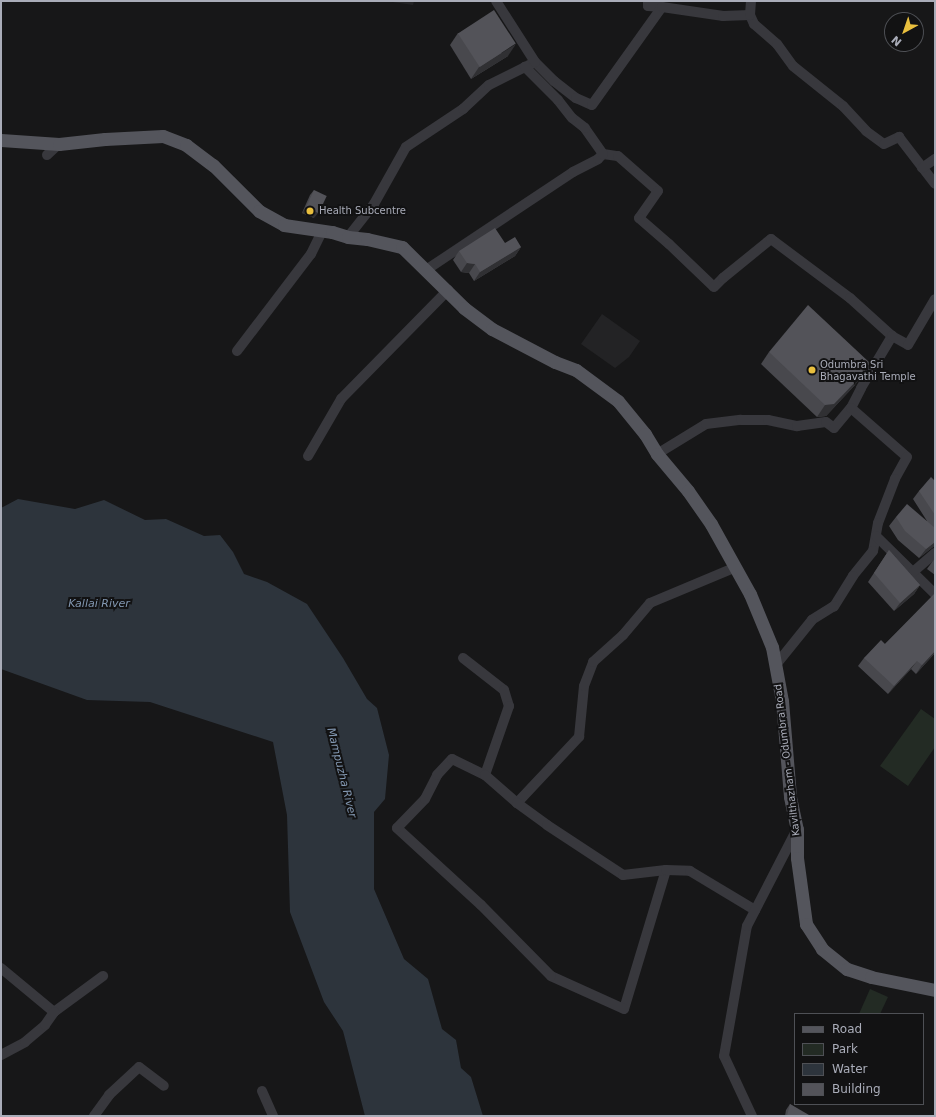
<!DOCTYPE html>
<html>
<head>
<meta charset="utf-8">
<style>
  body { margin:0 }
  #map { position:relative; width:936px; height:1117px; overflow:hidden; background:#171718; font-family:"DejaVu Sans",sans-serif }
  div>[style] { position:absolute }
  .built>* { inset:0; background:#232325 }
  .green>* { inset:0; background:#232b24 }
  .water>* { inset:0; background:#2d343c }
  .minor>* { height:10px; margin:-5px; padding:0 5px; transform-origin:5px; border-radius:5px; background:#38383d }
  .major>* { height:13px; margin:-6.5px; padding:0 6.5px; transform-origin:6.5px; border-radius:6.5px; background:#54555c }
  .wall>* { inset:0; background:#48484d }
  .shaded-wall>* { inset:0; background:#303033 }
  .building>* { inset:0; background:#535359; transform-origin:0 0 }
  .dots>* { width:11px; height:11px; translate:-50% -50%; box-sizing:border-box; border:2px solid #121213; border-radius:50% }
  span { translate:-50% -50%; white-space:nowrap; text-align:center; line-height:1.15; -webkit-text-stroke:4px #121213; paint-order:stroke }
  .poi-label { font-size:10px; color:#a9acb8 }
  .left { translate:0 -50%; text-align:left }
  .street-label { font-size:10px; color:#a9acb8 }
  .water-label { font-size:11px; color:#8297b1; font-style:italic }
  .frame { position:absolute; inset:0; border:2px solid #a9acb8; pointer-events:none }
  .legend { position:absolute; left:794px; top:1013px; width:130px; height:92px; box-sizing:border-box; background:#121213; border:1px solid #4e5055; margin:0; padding:5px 7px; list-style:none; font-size:12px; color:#a9acb8 }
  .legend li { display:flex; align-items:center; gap:8px; height:20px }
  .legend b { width:20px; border:1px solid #4e5055 }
  .north { position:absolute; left:884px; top:12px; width:40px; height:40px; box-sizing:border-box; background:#121213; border:1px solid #4e5055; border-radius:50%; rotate:220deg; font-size:11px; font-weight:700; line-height:16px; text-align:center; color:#a9acb8 }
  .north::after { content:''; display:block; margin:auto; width:14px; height:18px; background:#e9bf3e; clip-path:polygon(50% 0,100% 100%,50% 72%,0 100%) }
</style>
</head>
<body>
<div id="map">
  <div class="built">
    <div style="clip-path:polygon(386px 1px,414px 1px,413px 5px)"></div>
    <div style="clip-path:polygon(602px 314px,640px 341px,629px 357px,615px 368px,581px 344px)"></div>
  </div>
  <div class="green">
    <div style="clip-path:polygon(921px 709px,935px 719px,935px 747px,908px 786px,880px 766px)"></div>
    <div style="clip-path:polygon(870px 989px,888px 997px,880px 1014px,859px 1014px)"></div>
  </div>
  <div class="water">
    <div style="clip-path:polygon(18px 499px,75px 509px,104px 500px,145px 520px,166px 519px,204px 536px,220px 535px,233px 552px,244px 574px,267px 582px,307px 604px,343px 658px,367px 699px,377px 708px,389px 755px,385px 799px,374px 812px,374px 889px,404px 959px,428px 979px,442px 1029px,456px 1040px,461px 1068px,471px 1077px,483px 1116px,365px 1116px,343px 1031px,324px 1002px,290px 912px,287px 815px,273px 742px,150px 702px,87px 700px,1px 669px,1px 508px)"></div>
  </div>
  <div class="minor">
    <div style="left:648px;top:1px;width:5px;rotate:90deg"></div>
    <div style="left:648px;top:6px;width:14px;rotate:4deg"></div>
    <div style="left:750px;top:15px;width:10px;rotate:66deg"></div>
    <div style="left:754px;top:24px;width:30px;rotate:41deg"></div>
    <div style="left:777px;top:44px;width:27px;rotate:54deg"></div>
    <div style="left:793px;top:66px;width:64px;rotate:38.7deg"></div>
    <div style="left:843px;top:106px;width:34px;rotate:47deg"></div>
    <div style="left:866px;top:131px;width:22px;rotate:36deg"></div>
    <div style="left:884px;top:144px;width:17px;rotate:-25deg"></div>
    <div style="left:899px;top:137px;width:59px;rotate:52.5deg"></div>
    <div style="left:535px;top:62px;width:27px;rotate:45deg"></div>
    <div style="left:554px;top:81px;width:28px;rotate:38deg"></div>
    <div style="left:576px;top:98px;width:17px;rotate:24deg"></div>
    <div style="left:592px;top:105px;width:120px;rotate:-54.5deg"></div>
    <div style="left:662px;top:7px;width:62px;rotate:8.4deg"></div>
    <div style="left:723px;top:16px;width:27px;rotate:-2deg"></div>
    <div style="left:750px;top:15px;width:14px;rotate:-86deg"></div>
    <div style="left:603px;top:154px;width:15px;rotate:8deg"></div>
    <div style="left:618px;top:156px;width:53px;rotate:41.2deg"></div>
    <div style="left:658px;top:191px;width:33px;rotate:125deg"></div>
    <div style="left:639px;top:218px;width:40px;rotate:41deg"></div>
    <div style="left:669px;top:244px;width:62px;rotate:43.7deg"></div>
    <div style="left:714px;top:287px;width:13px;rotate:-45deg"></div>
    <div style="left:723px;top:278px;width:62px;rotate:-39.1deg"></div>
    <div style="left:771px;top:239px;width:99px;rotate:36.8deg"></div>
    <div style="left:850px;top:298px;width:57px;rotate:42.1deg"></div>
    <div style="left:47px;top:155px;width:16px;rotate:-43deg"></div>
    <div style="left:922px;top:168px;width:16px;rotate:-35deg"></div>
    <div style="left:348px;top:237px;width:42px;rotate:-51.8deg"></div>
    <div style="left:374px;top:204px;width:65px;rotate:-60.7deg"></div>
    <div style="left:406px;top:147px;width:69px;rotate:-33.7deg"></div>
    <div style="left:463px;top:109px;width:35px;rotate:-43deg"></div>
    <div style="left:489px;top:85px;width:51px;rotate:-26.6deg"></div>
    <div style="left:535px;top:62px;width:72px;rotate:-122.6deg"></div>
    <div style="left:426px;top:270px;width:177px;rotate:-33.7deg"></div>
    <div style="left:573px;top:172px;width:28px;rotate:-27deg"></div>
    <div style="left:598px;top:159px;width:7px;rotate:-45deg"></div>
    <div style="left:603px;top:154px;width:32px;rotate:-125deg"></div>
    <div style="left:585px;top:128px;width:16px;rotate:-142deg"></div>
    <div style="left:572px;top:118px;width:23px;rotate:-128deg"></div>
    <div style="left:558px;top:100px;width:47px;rotate:-135deg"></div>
    <div style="left:237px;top:351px;width:122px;rotate:-52.7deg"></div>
    <div style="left:311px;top:254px;width:25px;rotate:-64deg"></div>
    <div style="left:851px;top:408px;width:22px;rotate:-63deg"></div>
    <div style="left:861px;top:388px;width:61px;rotate:-59.2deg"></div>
    <div style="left:892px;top:336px;width:18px;rotate:29deg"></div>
    <div style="left:908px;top:345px;width:53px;rotate:-59.6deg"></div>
    <div style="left:657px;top:454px;width:57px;rotate:-31.5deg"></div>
    <div style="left:706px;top:424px;width:35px;rotate:-7deg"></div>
    <div style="left:741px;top:420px;width:27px"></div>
    <div style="left:768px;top:420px;width:30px;rotate:12deg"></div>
    <div style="left:797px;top:426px;width:29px;rotate:-8deg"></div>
    <div style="left:826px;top:422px;width:10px;rotate:37deg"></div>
    <div style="left:834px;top:428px;width:26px;rotate:-50deg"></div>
    <div style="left:851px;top:408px;width:74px;rotate:41.2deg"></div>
    <div style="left:907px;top:457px;width:25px;rotate:119deg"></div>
    <div style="left:895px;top:479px;width:47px;rotate:111.1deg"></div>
    <div style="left:878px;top:523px;width:28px;rotate:100deg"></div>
    <div style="left:873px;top:551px;width:32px;rotate:129deg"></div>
    <div style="left:853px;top:576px;width:36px;rotate:122deg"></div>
    <div style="left:834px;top:606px;width:26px;rotate:148deg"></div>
    <div style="left:812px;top:620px;width:59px;rotate:128.8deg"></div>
    <div style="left:308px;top:456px;width:66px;rotate:-59.9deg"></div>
    <div style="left:341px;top:399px;width:153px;rotate:-45.5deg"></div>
    <div style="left:876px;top:536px;width:83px;rotate:44.5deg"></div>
    <div style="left:913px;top:572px;width:29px;rotate:-41deg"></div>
    <div style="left:463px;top:658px;width:52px;rotate:38deg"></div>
    <div style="left:504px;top:690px;width:17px;rotate:73deg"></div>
    <div style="left:509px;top:706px;width:73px;rotate:109.2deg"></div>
    <div style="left:517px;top:803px;width:91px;rotate:-46.8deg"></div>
    <div style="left:579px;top:737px;width:51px;rotate:-84.4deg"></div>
    <div style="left:584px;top:686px;width:26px;rotate:-69deg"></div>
    <div style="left:593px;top:662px;width:40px;rotate:-42deg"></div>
    <div style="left:623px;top:635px;width:42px;rotate:-49.8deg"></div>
    <div style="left:650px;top:603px;width:93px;rotate:-22.7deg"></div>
    <div style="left:666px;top:870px;width:145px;rotate:106.8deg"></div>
    <div style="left:624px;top:1009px;width:80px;rotate:-155.7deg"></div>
    <div style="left:551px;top:976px;width:100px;rotate:-134.6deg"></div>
    <div style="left:481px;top:905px;width:114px;rotate:-137.5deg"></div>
    <div style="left:397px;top:828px;width:40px;rotate:-46deg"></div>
    <div style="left:425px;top:799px;width:27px;rotate:-63deg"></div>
    <div style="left:437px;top:775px;width:22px;rotate:-47deg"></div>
    <div style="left:452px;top:759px;width:37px;rotate:26deg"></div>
    <div style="left:485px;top:775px;width:43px;rotate:41.2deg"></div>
    <div style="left:517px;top:803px;width:37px;rotate:36deg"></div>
    <div style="left:547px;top:825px;width:91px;rotate:33.3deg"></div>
    <div style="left:623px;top:875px;width:43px;rotate:-6.6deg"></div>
    <div style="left:666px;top:870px;width:24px;rotate:2deg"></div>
    <div style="left:690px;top:871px;width:76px;rotate:31deg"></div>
    <div style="left:1px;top:968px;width:69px;rotate:39.7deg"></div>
    <div style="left:54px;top:1012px;width:61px;rotate:-36.3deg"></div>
    <div style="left:1px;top:1055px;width:27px;rotate:-28deg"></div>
    <div style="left:25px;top:1042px;width:26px;rotate:-40deg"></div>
    <div style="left:45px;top:1025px;width:16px;rotate:-55deg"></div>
    <div style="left:262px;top:1091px;width:27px;rotate:66deg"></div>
    <div style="left:94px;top:1116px;width:26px;rotate:-54deg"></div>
    <div style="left:109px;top:1095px;width:41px;rotate:-43deg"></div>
    <div style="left:139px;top:1067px;width:31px;rotate:37deg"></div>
    <div style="left:752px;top:1116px;width:66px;rotate:-115deg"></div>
    <div style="left:724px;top:1056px;width:132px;rotate:-80deg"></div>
    <div style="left:747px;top:926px;width:109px;rotate:-62.7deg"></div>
  </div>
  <div class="major">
    <div style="left:1px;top:140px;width:58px;rotate:3.9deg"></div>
    <div style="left:59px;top:144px;width:46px;rotate:-6.2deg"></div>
    <div style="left:105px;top:139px;width:58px;rotate:-3deg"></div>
    <div style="left:163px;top:136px;width:25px;rotate:21deg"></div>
    <div style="left:186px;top:145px;width:34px;rotate:37deg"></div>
    <div style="left:213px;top:165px;width:65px;rotate:45deg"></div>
    <div style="left:259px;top:211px;width:29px;rotate:29deg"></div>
    <div style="left:284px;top:225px;width:49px;rotate:8.3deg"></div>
    <div style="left:332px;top:232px;width:17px;rotate:17deg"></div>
    <div style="left:348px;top:237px;width:19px;rotate:6deg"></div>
    <div style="left:367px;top:239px;width:36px;rotate:13deg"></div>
    <div style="left:402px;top:247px;width:87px;rotate:44.5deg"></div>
    <div style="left:464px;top:308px;width:35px;rotate:37deg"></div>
    <div style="left:492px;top:329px;width:71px;rotate:27.6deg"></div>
    <div style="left:555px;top:362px;width:22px;rotate:21deg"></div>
    <div style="left:576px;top:370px;width:52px;rotate:36.4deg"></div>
    <div style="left:618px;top:401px;width:43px;rotate:50.7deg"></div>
    <div style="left:645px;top:434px;width:23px;rotate:59deg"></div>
    <div style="left:657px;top:454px;width:48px;rotate:50deg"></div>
    <div style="left:688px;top:491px;width:40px;rotate:55.1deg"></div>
    <div style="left:711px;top:524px;width:80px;rotate:60.9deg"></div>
    <div style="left:750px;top:594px;width:57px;rotate:67.5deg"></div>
    <div style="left:772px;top:647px;width:55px;rotate:79.5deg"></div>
    <div style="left:782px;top:701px;width:96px;rotate:85.2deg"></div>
    <div style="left:790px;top:797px;width:33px;rotate:78deg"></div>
    <div style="left:797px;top:829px;width:29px;rotate:90deg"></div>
    <div style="left:797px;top:858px;width:67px;rotate:82.2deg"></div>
    <div style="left:806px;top:924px;width:30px;rotate:57deg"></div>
    <div style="left:822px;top:949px;width:32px;rotate:39deg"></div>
    <div style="left:847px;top:969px;width:25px;rotate:18deg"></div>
    <div style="left:871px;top:977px;width:65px;rotate:11.5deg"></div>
  </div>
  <div class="wall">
    <div style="clip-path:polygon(458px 33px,508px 56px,471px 79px,450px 45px)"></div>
    <div style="clip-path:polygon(314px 190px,314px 218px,302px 213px,310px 195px)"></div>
    <div style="clip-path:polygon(505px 243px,521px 247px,515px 256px,474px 281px,469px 273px,461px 272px,453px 260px,459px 251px)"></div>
    <div style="clip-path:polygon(769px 352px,855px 385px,826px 416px,817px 417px,761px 364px)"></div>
    <div style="clip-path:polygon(935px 481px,935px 547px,933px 547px,919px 558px,898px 540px,889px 526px,896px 517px,927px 521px,913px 499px,919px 491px)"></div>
    <div style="clip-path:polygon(889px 550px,920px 585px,914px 594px,894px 611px,868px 582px)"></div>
    <div style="clip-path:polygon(935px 558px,935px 575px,927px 569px)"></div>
    <div style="clip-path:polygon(935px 595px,935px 653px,916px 674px,911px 669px,888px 694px,858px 666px,864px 658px,885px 644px)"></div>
    <div style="clip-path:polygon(790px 1104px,808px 1116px,785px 1116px,786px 1110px)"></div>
  </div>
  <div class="shaded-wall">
    <div style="clip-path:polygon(516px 44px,508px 56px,471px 79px,479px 67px)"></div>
    <div style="clip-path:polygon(306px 207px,319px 212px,314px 218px,302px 213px)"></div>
    <div style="clip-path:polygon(521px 247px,515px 256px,474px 281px,480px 272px)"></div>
    <div style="clip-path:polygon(467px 263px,475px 264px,469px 273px,461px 272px)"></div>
    <div style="clip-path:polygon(863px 374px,855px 385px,826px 416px,817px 417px,825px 405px)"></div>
    <div style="clip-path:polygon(935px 542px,935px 547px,933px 547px,919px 558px,926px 549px)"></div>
    <div style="clip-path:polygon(920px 585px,914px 594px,894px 611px,900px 603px)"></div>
    <div style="clip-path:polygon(935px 651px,935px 653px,916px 674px,922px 665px)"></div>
    <div style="clip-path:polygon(917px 661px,911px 669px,888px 694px,894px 686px)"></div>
  </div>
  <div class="building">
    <div style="left:494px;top:10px;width:40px;height:43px;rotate:57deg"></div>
    <div style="left:314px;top:190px;width:14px;height:19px;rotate:25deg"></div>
    <div style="clip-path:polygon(495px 228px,505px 243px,515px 237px,521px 247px,480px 272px,475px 264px,467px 263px,459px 251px)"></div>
    <div style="clip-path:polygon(808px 305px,870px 363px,863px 374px,834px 404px,825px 405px,769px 352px)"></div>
    <div style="clip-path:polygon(931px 477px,935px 481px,935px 515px,919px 491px)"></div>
    <div style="clip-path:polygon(907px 504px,935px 528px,935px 542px,926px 549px,905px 531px,896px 517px)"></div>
    <div style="clip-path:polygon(889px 550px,920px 585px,900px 603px,874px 573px)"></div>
    <div style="clip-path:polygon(934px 594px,935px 595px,935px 651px,922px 665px,917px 661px,894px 686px,864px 658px,881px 640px,885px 644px)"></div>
    <div style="clip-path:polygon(790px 1104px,809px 1115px,808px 1116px,787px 1116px)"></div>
  </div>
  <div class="dots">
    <div style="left:310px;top:211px;background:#e9bf3e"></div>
    <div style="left:812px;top:370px;background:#e9bf3e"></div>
  </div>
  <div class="poi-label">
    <span class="left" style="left:319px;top:211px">Health Subcentre</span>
    <span class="left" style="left:820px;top:370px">Odumbra Sri<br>Bhagavathi Temple</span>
  </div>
  <div class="street-label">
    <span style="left:787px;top:760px;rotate:-97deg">Kavilthazham - Odumbra Road</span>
  </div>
  <div class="water-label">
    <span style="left:99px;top:604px">Kallai River</span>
    <span style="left:341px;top:773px;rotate:76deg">Mampuzha River</span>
  </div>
  <div class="frame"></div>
  <ul class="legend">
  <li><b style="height:5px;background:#54555c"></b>Road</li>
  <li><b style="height:11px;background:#232b24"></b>Park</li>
  <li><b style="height:11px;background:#2d343c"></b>Water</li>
  <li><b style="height:11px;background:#535359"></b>Building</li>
  </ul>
  <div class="north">N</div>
</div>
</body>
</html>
